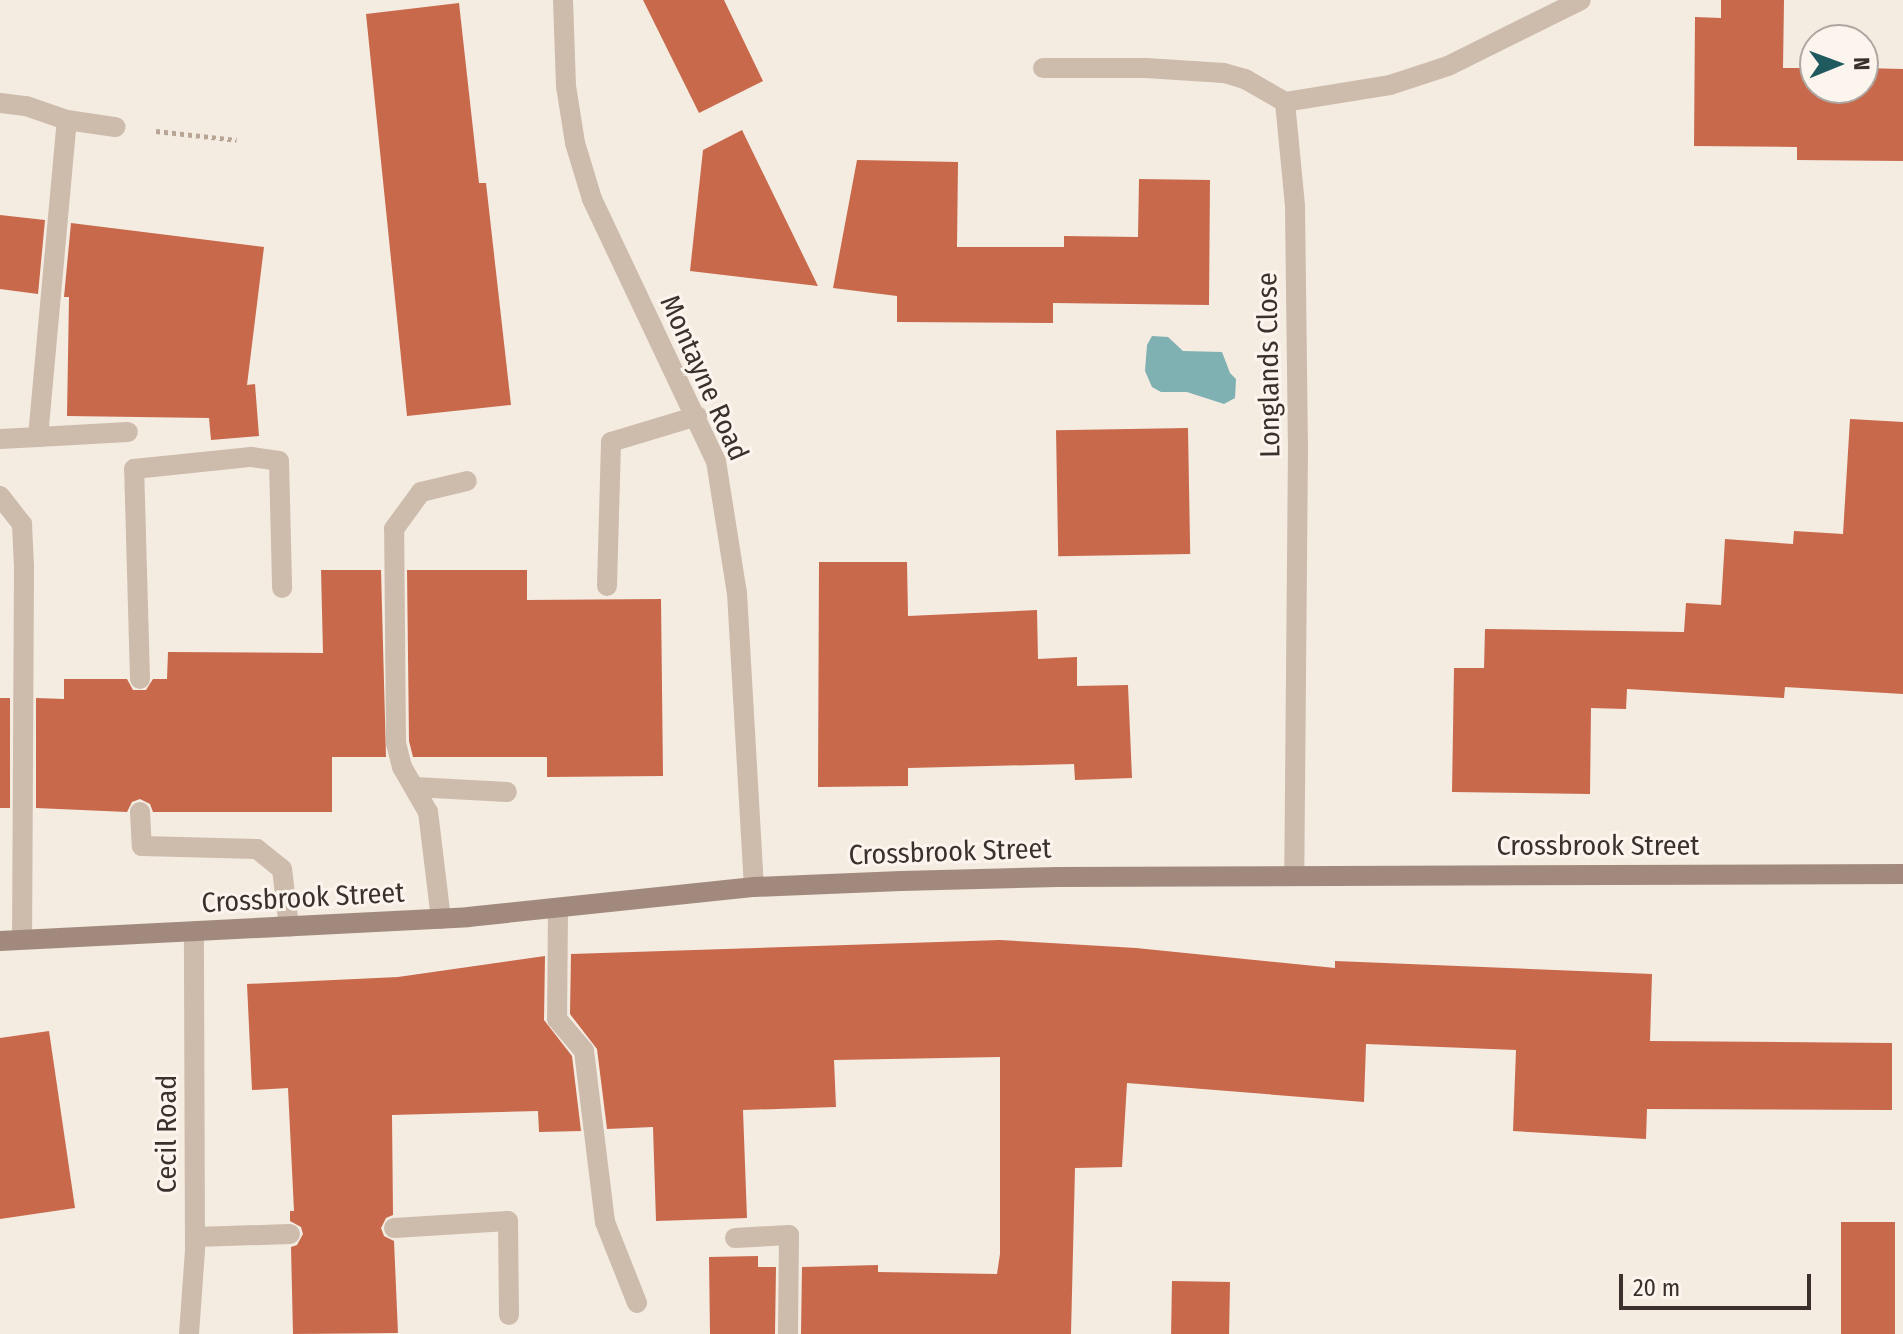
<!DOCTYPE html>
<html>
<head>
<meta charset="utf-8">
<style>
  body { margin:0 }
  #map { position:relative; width:1903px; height:1334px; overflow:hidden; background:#f4ebe1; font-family:"Fira Sans Condensed",sans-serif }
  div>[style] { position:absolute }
  .water>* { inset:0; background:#7fb0b2 }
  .building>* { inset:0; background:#c8694b; transform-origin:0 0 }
  .path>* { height:5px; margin-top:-2.5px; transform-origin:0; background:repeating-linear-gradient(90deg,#b9a596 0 4px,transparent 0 8px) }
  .service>* { height:20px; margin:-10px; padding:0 10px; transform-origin:10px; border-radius:10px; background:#cdbbac }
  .minor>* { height:20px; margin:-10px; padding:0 10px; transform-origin:10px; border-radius:10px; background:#cdbbac }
  .secondary>* { height:20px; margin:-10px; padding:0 10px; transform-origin:10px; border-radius:10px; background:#a18a7d }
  span { translate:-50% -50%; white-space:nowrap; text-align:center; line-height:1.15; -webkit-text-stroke:6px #fbf5ee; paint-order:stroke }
  .street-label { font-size:28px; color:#3b302b }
  .north { position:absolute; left:1799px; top:24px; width:80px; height:80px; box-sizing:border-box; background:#fbf5ee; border:2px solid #aea6a0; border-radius:50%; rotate:89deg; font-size:22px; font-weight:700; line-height:32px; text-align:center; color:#3b302b }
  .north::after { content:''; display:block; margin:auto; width:28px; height:36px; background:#1f5a5e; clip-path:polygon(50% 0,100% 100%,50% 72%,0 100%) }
  .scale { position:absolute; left:1619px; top:1274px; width:192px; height:36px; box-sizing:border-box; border:4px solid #3b302b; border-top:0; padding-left:10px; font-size:24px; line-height:28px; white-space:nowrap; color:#3b302b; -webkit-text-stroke:6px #fbf5ee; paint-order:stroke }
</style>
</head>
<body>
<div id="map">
  <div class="water">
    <div style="clip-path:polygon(1152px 336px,1168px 337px,1183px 351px,1222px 352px,1230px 373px,1236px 379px,1235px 398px,1224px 404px,1187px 392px,1161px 392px,1152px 387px,1145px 371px,1147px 345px)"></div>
  </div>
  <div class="building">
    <div style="clip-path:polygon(643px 0,724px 0,763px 81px,699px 113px)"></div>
    <div style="clip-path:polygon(1721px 0,1784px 0,1783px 68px,1815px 68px,1815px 88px,1863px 88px,1863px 68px,1903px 69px,1903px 161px,1797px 160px,1797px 147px,1694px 146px,1695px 17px,1721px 18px)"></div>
    <div style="clip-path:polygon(459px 3px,479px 183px,486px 183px,511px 405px,407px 416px,366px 14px)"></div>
    <div style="clip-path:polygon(742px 130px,818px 286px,690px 271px,703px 150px)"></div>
    <div style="clip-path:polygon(857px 160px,958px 162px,957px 247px,1064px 247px,1064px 236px,1138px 237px,1139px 179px,1210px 180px,1209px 305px,1053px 303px,1053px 323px,897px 322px,897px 296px,833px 288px)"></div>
    <div style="clip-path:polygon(0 215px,45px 220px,38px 294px,0 289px)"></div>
    <div style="clip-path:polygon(71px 223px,264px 247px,247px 385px,255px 384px,259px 436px,211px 440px,209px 418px,67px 416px,69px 297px,64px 297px)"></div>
    <div style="clip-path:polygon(1850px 419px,1903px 422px,1903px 694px,1785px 687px,1784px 698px,1627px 689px,1626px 709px,1591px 708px,1590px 794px,1452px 792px,1454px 668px,1484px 668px,1485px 629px,1684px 632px,1686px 603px,1721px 605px,1725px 539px,1793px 544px,1794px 531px,1843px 534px)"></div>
    <div style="left:1188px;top:428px;width:126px;height:132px;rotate:89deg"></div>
    <div style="clip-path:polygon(819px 562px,907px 562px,908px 616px,1037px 610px,1038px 659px,1077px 657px,1077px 686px,1128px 685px,1132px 778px,1075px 780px,1074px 764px,908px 768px,908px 786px,818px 787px)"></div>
    <div style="clip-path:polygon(321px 570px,381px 570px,386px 757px,332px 757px,332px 812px,153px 812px,150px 804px,140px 799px,132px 802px,127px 812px,36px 808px,36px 698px,64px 699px,64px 679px,127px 679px,133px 690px,146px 690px,153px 679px,167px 679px,168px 652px,323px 653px)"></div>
    <div style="clip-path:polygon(407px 570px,527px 570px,527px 600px,661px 599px,663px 776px,547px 777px,547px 757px,413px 757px,409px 741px)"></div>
    <div style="left:0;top:698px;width:10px;height:110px"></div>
    <div style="clip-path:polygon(1000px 940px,1136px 948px,1335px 968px,1335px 961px,1652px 974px,1650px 1041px,1892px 1043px,1892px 1110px,1647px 1109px,1646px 1139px,1513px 1131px,1516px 1050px,1366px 1044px,1364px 1102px,1127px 1083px,1122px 1167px,1075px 1168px,1071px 1334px,801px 1334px,802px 1267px,878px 1265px,878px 1272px,997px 1274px,1000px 1254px,1000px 1057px,834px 1060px,836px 1107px,743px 1110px,747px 1218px,656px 1221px,653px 1127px,607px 1129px,597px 1049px,570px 1014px,571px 954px)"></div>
    <div style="clip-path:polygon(545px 956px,544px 1020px,572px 1056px,581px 1131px,539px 1132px,538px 1111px,392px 1115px,393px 1215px,386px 1218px,381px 1228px,384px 1236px,394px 1241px,398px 1333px,293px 1334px,291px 1247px,297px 1245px,303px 1234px,301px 1227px,290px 1221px,290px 1211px,294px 1211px,288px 1088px,252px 1090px,247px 984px,398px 977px)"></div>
    <div style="clip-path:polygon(49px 1031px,75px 1208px,0 1219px,0 1038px)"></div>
    <div style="left:1895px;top:1222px;width:112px;height:54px;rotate:90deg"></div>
    <div style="clip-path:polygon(758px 1256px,758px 1267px,776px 1267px,775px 1334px,710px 1334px,709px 1257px)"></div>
    <div style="left:1172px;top:1281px;width:58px;height:53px;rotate:1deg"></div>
  </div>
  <div class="path">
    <div style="left:156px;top:131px;width:81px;rotate:6.3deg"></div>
  </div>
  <div class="service">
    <div style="left:1285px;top:102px;width:106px;rotate:-9.2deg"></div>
    <div style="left:1390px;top:85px;width:61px;rotate:-18.1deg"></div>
    <div style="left:1448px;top:66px;width:148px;rotate:-26.4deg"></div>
    <div style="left:38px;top:437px;width:90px;rotate:-3.2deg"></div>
    <div style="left:0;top:439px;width:38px;rotate:-3deg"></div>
    <div style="left:38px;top:437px;width:318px;rotate:-84.8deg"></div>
    <div style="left:67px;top:120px;width:49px;rotate:8.3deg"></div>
    <div style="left:0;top:496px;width:36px;rotate:52deg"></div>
    <div style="left:22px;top:524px;width:43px;rotate:87.3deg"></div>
    <div style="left:24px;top:567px;width:372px;rotate:90.3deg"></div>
    <div style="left:607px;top:586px;width:144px;rotate:-88.4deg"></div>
    <div style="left:611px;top:442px;width:90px;rotate:-16.8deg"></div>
    <div style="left:140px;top:679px;width:210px;rotate:-91.6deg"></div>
    <div style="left:134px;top:469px;width:118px;rotate:-5.9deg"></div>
    <div style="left:251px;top:457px;width:28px;rotate:8deg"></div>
    <div style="left:279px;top:461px;width:127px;rotate:88.6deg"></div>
    <div style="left:415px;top:787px;width:92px;rotate:3.1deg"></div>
    <div style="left:140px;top:812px;width:34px;rotate:87deg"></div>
    <div style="left:142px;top:846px;width:115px;rotate:1.5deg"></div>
    <div style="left:257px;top:849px;width:32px;rotate:39deg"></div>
    <div style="left:282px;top:869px;width:58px;rotate:83.1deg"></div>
    <div style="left:558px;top:909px;width:110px;rotate:90.5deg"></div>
    <div style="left:557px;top:1019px;width:42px;rotate:49.8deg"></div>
    <div style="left:584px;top:1051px;width:172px;rotate:83deg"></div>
    <div style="left:605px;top:1222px;width:87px;rotate:68.4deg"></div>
    <div style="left:441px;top:919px;width:108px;rotate:-96.9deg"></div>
    <div style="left:428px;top:812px;width:52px;rotate:-120deg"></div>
    <div style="left:402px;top:767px;width:25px;rotate:-104deg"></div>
    <div style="left:396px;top:743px;width:214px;rotate:-90.5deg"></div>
    <div style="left:394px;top:529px;width:46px;rotate:-53.9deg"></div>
    <div style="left:421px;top:492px;width:47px;rotate:-13.4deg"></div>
    <div style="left:394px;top:1228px;width:114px;rotate:-3.5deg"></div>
    <div style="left:508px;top:1221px;width:94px;rotate:89.4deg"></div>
    <div style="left:195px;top:1237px;width:95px;rotate:-1.8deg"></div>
    <div style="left:735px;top:1238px;width:54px;rotate:-3.2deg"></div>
    <div style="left:789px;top:1235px;width:99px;rotate:90.6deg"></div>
  </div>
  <div class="minor">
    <div style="left:563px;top:0;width:86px;rotate:88deg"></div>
    <div style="left:566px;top:86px;width:58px;rotate:81deg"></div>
    <div style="left:575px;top:143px;width:59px;rotate:73.1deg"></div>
    <div style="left:592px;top:199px;width:290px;rotate:64.7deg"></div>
    <div style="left:716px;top:461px;width:134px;rotate:81deg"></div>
    <div style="left:737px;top:593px;width:294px;rotate:86.7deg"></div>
    <div style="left:1043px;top:68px;width:103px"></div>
    <div style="left:1146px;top:68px;width:78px;rotate:3.7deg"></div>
    <div style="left:1224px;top:73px;width:22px;rotate:16deg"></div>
    <div style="left:1245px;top:79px;width:46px;rotate:29.9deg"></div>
    <div style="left:1285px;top:102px;width:104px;rotate:84.5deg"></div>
    <div style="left:1295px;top:206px;width:240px;rotate:89.3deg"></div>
    <div style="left:1298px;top:446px;width:430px;rotate:90.5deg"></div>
    <div style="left:0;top:103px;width:26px;rotate:7deg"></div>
    <div style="left:26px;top:106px;width:43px;rotate:18.9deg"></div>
    <div style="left:189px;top:1334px;width:83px;rotate:-85.9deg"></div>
    <div style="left:195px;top:1251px;width:318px;rotate:-90.2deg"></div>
  </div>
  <div class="secondary">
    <div style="left:0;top:941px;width:469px;rotate:-2.9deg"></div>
    <div style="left:468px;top:917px;width:288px;rotate:-6deg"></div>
    <div style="left:754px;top:887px;width:147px;rotate:-2.3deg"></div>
    <div style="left:901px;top:881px;width:156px;rotate:-1.5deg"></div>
    <div style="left:1057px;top:877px;width:846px;rotate:-0.2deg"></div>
  </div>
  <div class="street-label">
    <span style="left:1269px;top:365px;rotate:-91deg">Longlands Close</span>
    <span style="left:704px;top:378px;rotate:66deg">Montayne Road</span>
    <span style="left:1598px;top:846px">Crossbrook Street</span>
    <span style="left:950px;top:852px;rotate:-2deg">Crossbrook Street</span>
    <span style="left:303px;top:898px;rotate:-3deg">Crossbrook Street</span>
    <span style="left:167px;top:1134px;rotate:-90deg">Cecil Road</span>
  </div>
  <div class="north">N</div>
  <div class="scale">20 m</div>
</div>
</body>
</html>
